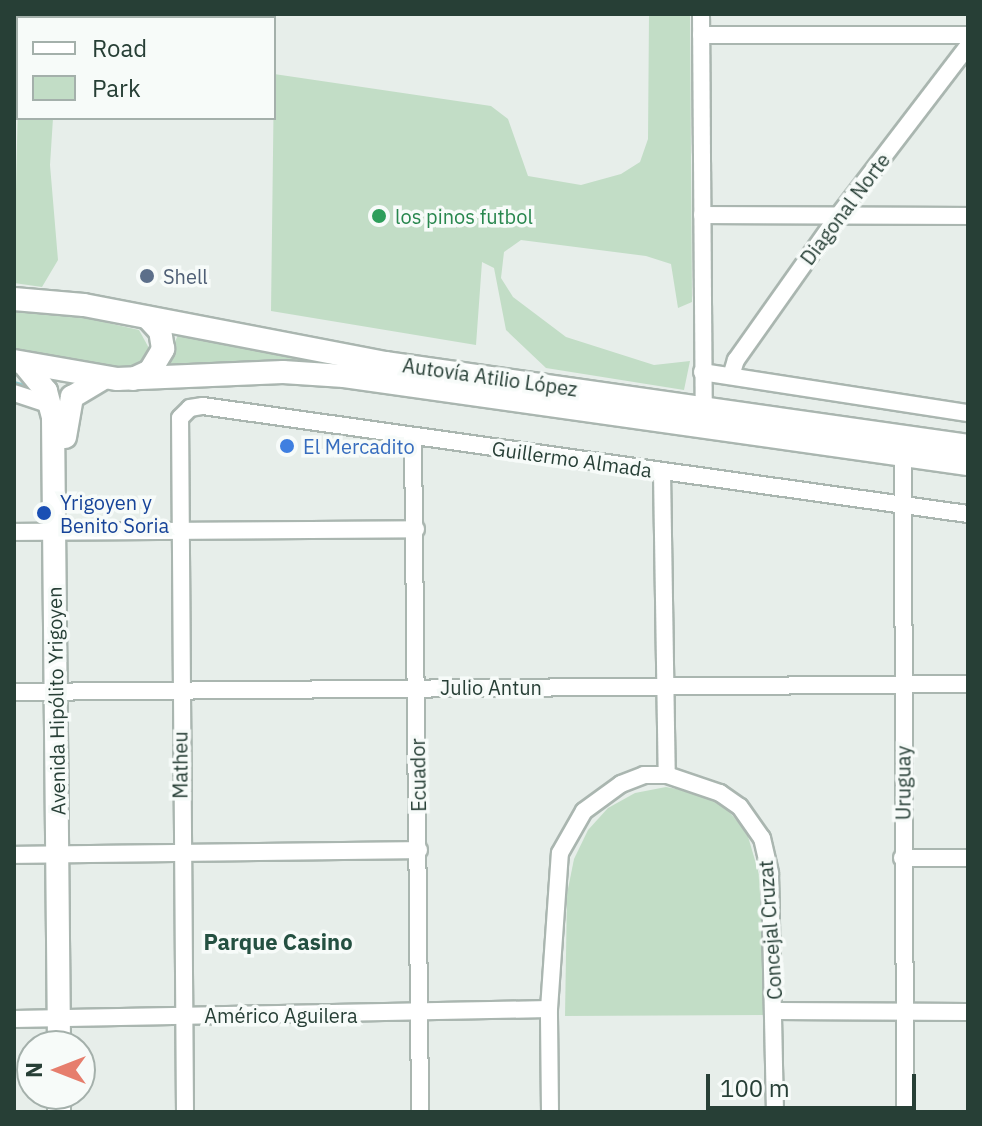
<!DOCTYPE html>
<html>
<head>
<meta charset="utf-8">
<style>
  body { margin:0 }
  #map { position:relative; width:982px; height:1126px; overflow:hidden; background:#e7eeea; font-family:"IBM Plex Sans",sans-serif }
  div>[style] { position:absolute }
  .green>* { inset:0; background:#c2ddc6 }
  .stream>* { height:4px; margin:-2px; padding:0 2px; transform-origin:2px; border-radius:2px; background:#94cbcd }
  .roads { filter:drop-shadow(2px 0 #aab6b0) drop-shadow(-2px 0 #aab6b0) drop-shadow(0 2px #aab6b0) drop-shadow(0 -2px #aab6b0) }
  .minor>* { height:16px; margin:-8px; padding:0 8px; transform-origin:8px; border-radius:8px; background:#fff }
  .secondary>* { height:22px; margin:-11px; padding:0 11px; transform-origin:11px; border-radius:11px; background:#fff }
  .dots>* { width:22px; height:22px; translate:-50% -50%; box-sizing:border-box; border:4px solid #f7fbf9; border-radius:50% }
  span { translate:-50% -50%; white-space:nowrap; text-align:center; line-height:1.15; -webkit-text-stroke:7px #f7fbf9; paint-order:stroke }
  .street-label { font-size:20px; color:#273f36 }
  .leisure-label { font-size:20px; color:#27864d }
  .left { translate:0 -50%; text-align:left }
  .service-label { font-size:20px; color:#4e5e75 }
  .shop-label { font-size:20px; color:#366cbe }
  .transit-label { font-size:20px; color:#164399 }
  .neighbourhood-label { font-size:22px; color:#245041; font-weight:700 }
  .frame { position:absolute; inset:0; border:16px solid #273f36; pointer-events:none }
  .legend { position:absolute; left:16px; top:16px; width:260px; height:104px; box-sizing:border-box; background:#f7fbf9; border:2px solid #a4b0ab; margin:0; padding:10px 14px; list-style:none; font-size:24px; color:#273f36 }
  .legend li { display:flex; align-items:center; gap:16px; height:40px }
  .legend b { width:40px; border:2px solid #a4b0ab }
  .north { position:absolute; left:16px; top:1030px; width:80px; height:80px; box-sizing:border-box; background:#f7fbf9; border:2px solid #a4b0ab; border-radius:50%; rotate:270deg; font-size:22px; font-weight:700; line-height:32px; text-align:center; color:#273f36 }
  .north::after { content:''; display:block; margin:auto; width:28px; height:36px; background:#e67e6d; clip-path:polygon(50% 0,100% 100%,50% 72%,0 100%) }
  .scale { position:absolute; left:706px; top:1074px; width:210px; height:36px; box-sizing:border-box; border:4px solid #273f36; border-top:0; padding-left:10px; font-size:24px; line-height:28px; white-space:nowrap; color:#273f36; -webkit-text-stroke:6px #f7fbf9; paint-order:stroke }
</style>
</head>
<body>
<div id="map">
  <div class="green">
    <div style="clip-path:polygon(649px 14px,690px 14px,692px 302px,678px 308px,671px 264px,646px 256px,521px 240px,504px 252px,501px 278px,513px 297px,566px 337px,654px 365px,690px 361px,684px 390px,546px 368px,506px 330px,494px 268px,482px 262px,476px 345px,271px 311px,274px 74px,491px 106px,508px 119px,528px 176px,581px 185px,621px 174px,640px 162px,648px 139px)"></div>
    <div style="clip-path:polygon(18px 96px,18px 118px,53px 118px,50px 165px,58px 260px,42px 287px,14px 283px)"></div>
    <div style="clip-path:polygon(14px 311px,73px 315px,139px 330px,150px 350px,139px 365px,117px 367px,14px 351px)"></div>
    <div style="clip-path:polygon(179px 333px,278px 353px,329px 364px,161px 371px)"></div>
    <div style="clip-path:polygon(666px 787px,698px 793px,727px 809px,747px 833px,764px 891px,768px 1015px,565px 1016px,567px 894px,574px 859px,588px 830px,608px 808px,635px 793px)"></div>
  </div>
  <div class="stream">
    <div style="left:14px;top:383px;width:8px;rotate:14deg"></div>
  </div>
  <div class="roads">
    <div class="minor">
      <div style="left:701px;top:14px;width:394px;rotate:89.6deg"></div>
      <div style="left:701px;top:35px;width:267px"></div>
      <div style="left:702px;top:215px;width:266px;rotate:0.2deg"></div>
      <div style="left:702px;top:372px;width:269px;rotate:8.8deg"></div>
      <div style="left:731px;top:376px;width:17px;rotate:-73deg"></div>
      <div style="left:736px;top:360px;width:176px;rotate:-54.7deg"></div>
      <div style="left:838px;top:216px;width:214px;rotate:-52.6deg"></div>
      <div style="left:14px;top:393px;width:39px;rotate:18deg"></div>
      <div style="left:413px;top:438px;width:674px;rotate:89.4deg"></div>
      <div style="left:903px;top:454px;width:658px;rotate:89.83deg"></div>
      <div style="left:662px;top:472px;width:303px;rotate:89.1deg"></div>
      <div style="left:14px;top:532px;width:402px;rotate:-0.4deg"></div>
      <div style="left:14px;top:692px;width:954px;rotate:-0.48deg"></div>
      <div style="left:14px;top:855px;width:405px;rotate:-0.7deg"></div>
      <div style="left:902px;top:858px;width:66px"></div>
      <div style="left:776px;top:1011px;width:192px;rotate:0.3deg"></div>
      <div style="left:14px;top:1019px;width:535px;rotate:-1.07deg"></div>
      <div style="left:185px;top:1112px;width:694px;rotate:-90.41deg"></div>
      <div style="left:180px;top:418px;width:14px;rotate:-45deg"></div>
      <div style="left:190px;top:408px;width:13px;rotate:-9deg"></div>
      <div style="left:203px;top:406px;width:773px;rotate:8.04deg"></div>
      <div style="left:550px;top:1112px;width:103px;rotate:-90.6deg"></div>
      <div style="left:549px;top:1009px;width:156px;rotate:-86deg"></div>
      <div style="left:560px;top:853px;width:48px;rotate:-60.3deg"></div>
      <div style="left:584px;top:811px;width:46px;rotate:-36.1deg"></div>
      <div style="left:621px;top:784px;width:25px;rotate:-21deg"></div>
      <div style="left:644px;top:775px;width:23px"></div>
      <div style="left:667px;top:775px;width:56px;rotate:18.8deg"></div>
      <div style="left:720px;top:793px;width:24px;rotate:35deg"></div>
      <div style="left:740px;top:807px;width:38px;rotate:55deg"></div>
      <div style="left:762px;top:838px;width:37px;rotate:77deg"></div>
      <div style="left:770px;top:874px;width:238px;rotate:88.8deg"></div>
    </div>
    <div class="secondary">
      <div style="left:14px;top:299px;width:70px;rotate:4.9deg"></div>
      <div style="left:84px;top:305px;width:307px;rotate:10.9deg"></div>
      <div style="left:385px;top:363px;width:589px;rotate:8.1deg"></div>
      <div style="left:14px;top:361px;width:105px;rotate:9.9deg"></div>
      <div style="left:117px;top:379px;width:166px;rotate:-2.4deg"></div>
      <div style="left:283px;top:372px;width:61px;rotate:3.8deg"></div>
      <div style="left:344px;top:376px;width:630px;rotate:8.03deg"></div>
      <div style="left:24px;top:364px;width:35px;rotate:51deg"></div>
      <div style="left:46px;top:391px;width:28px;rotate:75deg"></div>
      <div style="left:53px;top:418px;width:628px;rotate:89.45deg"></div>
      <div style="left:133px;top:379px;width:19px;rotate:-25deg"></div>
      <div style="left:150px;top:371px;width:26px;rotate:-59deg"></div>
      <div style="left:163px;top:349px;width:18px;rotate:-99deg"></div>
      <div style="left:160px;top:331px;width:18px;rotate:-133deg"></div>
      <div style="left:65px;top:437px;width:41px;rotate:-80.1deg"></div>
      <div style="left:72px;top:397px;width:35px;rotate:-31deg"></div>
      <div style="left:59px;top:1112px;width:18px;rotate:-90deg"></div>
    </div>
  </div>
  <div class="dots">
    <div style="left:379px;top:216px;background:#2e9e5b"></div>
    <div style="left:147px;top:276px;background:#5c6f8a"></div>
    <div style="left:287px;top:446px;background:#3f7fe0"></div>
    <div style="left:44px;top:513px;background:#1a4fb4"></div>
  </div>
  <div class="street-label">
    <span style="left:845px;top:209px;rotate:-53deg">Diagonal Norte</span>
    <span style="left:490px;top:377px;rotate:8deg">Autovía Atilio López</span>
    <span style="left:572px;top:459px;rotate:8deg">Guillermo Almada</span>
    <span style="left:491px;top:687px">Julio Antun</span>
    <span style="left:56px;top:701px;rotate:-91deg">Avenida Hipólito Yrigoyen</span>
    <span style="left:180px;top:765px;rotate:-90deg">Matheu</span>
    <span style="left:418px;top:775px;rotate:-91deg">Ecuador</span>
    <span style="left:903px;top:783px;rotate:-90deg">Uruguay</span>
    <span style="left:770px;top:930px;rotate:-94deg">Concejal Cruzat</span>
    <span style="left:281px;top:1015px">Américo Aguilera</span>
  </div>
  <div class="leisure-label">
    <span class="left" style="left:395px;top:216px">los pinos futbol</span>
  </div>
  <div class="service-label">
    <span class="left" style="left:163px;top:276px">Shell</span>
  </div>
  <div class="shop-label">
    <span class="left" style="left:303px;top:446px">El Mercadito</span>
  </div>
  <div class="transit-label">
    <span class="left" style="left:60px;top:514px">Yrigoyen y<br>Benito Soria</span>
  </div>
  <div class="neighbourhood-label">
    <span style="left:278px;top:942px">Parque Casino</span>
  </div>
  <div class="frame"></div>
  <ul class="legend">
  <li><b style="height:10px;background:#fff"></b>Road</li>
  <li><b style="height:22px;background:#c2ddc6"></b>Park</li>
  </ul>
  <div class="north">N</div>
  <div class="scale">100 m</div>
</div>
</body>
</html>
